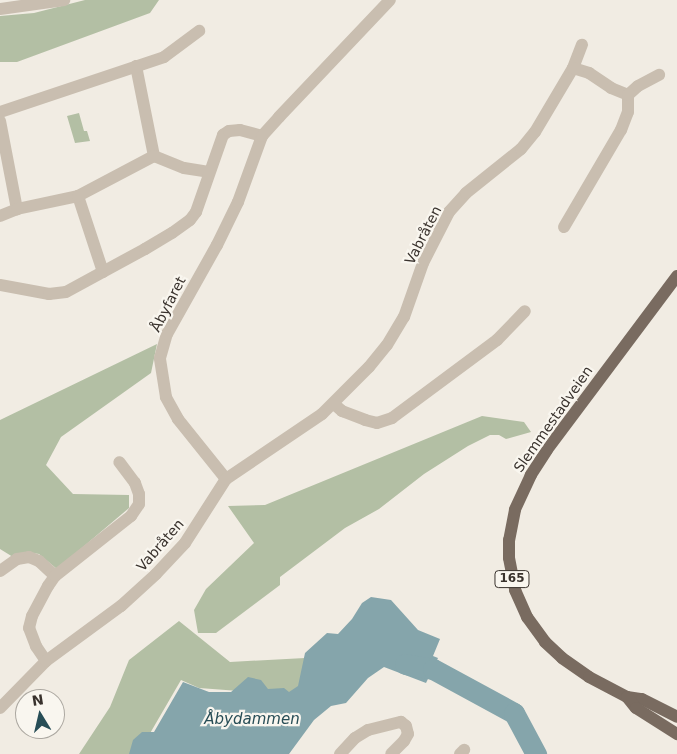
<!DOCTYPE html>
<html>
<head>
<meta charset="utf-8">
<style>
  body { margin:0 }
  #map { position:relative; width:677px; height:754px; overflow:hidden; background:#f1ece3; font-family:"DejaVu Sans",sans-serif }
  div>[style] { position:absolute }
  .green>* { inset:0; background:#b3bfa4 }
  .water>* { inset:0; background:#85a5ab }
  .river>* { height:21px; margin:-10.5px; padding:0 10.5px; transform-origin:10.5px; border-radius:10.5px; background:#85a5ab }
  .street>* { height:12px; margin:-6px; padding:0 6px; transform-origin:6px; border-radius:6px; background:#c9beb0 }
  .primary>* { height:12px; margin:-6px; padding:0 6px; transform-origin:6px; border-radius:6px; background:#796b60 }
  span { translate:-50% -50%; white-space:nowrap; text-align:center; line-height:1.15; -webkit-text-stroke:4.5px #f9f6ef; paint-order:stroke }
  .shield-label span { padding:1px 4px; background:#f9f6ef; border:1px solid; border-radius:4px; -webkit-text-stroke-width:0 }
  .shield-label { font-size:12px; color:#39322d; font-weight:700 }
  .street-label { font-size:14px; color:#39322d }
  .water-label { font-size:15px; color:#274d56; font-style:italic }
  .north { position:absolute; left:15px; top:689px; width:50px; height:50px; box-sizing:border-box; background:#f9f6ef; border:1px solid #aca8a1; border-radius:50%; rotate:351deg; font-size:14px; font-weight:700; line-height:20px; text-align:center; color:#39322d }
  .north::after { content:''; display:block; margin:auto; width:18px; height:22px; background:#274d56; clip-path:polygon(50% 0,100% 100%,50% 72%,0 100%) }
</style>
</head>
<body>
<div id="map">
  <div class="green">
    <div style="clip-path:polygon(85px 0,159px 0,150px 13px,17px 62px,0 62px,0 16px,34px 13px)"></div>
    <div style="clip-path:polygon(79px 113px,84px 131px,87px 131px,90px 141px,75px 143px,67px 116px)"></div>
    <div style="clip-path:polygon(157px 344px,151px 373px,61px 437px,46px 465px,73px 494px,129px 495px,129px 508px,57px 569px,39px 554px,27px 552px,13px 557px,0 549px,0 420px)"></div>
    <div style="clip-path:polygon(482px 416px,524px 422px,531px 432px,506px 439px,499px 435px,490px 435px,468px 446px,424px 474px,379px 509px,345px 528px,280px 577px,280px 585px,216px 633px,198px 633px,194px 610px,206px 589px,254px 543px,228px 506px,265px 505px)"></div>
    <div style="clip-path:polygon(179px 621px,230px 662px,305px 658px,304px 696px,199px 688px,181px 680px,138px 754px,79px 754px,110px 707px,129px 660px)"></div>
  </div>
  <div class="water">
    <div style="clip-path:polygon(371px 597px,391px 600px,418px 630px,440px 639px,433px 656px,438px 658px,426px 683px,384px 667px,368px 678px,346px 703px,331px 706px,314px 720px,289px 754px,129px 754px,133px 740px,142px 732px,154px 732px,183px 682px,209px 692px,231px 692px,248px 677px,261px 680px,268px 689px,284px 688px,289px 692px,298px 686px,305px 653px,327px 633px,338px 634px,352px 619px,362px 603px)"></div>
  </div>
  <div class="river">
    <div style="left:405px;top:664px;width:28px;rotate:10deg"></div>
    <div style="left:433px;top:669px;width:92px;rotate:28.5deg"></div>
    <div style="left:514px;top:713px;width:47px;rotate:61.8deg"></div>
  </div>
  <div class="street">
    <div style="left:0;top:9px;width:65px;rotate:-8deg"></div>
    <div style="left:136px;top:66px;width:92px;rotate:78.7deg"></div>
    <div style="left:573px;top:68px;width:25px;rotate:-69deg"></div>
    <div style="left:0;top:112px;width:173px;rotate:-18.5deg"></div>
    <div style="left:164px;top:57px;width:44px;rotate:-36.6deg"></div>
    <div style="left:0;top:121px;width:90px;rotate:79.1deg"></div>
    <div style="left:78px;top:196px;width:80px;rotate:71.8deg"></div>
    <div style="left:0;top:216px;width:18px;rotate:-22deg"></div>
    <div style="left:17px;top:209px;width:62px;rotate:-12deg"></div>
    <div style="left:78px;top:196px;width:86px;rotate:-27.8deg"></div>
    <div style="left:154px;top:156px;width:32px;rotate:22deg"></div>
    <div style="left:184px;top:168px;width:25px;rotate:9deg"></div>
    <div style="left:564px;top:227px;width:113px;rotate:-59.6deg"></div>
    <div style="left:621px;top:130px;width:19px;rotate:-69deg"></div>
    <div style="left:628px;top:112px;width:17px;rotate:-90deg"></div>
    <div style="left:0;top:285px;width:50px;rotate:10.4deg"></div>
    <div style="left:49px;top:294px;width:17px;rotate:-7deg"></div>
    <div style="left:66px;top:292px;width:90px;rotate:-28.6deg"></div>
    <div style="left:145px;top:249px;width:31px;rotate:-31deg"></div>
    <div style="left:172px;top:233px;width:22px;rotate:-36deg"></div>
    <div style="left:190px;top:220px;width:10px;rotate:-53deg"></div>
    <div style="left:196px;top:212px;width:82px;rotate:-70.7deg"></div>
    <div style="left:223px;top:135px;width:7px;rotate:-34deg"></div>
    <div style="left:229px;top:131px;width:11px;rotate:-5deg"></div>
    <div style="left:240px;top:130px;width:23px;rotate:15deg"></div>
    <div style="left:334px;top:404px;width:11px;rotate:41deg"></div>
    <div style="left:342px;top:411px;width:25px;rotate:21deg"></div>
    <div style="left:365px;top:420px;width:12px;rotate:14deg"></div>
    <div style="left:377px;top:423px;width:16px;rotate:-18deg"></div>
    <div style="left:392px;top:418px;width:131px;rotate:-36.6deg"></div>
    <div style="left:497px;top:340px;width:40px;rotate:-46deg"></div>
    <div style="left:226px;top:479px;width:77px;rotate:-128.7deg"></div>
    <div style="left:178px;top:419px;width:25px;rotate:-119deg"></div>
    <div style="left:166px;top:397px;width:39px;rotate:-99deg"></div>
    <div style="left:160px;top:358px;width:25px;rotate:-74deg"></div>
    <div style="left:167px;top:334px;width:102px;rotate:-60.7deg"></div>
    <div style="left:217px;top:245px;width:48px;rotate:-64deg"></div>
    <div style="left:238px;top:202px;width:70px;rotate:-70deg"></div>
    <div style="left:262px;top:136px;width:25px;rotate:-48deg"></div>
    <div style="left:279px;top:117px;width:161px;rotate:-46.5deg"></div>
    <div style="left:0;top:571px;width:21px;rotate:-35deg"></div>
    <div style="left:17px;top:559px;width:12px;rotate:-9deg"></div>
    <div style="left:29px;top:557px;width:11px;rotate:22deg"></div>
    <div style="left:39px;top:561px;width:22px;rotate:43deg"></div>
    <div style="left:46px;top:661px;width:18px;rotate:-124deg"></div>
    <div style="left:36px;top:646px;width:19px;rotate:-111deg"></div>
    <div style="left:29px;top:628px;width:12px;rotate:-76deg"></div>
    <div style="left:32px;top:616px;width:34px;rotate:-62deg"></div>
    <div style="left:48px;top:586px;width:12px;rotate:-55deg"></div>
    <div style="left:55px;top:576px;width:97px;rotate:-38.3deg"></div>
    <div style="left:131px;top:516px;width:14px;rotate:-56deg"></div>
    <div style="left:139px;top:504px;width:10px;rotate:-90deg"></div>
    <div style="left:139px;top:494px;width:12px;rotate:-110deg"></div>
    <div style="left:135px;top:483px;width:26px;rotate:-127deg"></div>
    <div style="left:0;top:708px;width:66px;rotate:-45.6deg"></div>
    <div style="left:46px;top:661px;width:93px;rotate:-36.3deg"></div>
    <div style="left:121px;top:606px;width:47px;rotate:-42.4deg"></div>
    <div style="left:156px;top:574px;width:42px;rotate:-46.9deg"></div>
    <div style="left:185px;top:543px;width:76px;rotate:-57.4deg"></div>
    <div style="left:226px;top:479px;width:116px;rotate:-34.1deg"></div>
    <div style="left:322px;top:414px;width:66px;rotate:-45deg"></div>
    <div style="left:369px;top:367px;width:28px;rotate:-51deg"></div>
    <div style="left:387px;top:345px;width:33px;rotate:-59deg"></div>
    <div style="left:404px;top:317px;width:57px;rotate:-70.6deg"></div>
    <div style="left:423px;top:263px;width:57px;rotate:-63deg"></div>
    <div style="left:449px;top:212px;width:25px;rotate:-48deg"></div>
    <div style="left:466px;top:193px;width:70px;rotate:-38.7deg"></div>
    <div style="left:521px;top:149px;width:22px;rotate:-51deg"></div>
    <div style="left:535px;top:132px;width:74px;rotate:-59.3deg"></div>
    <div style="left:573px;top:68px;width:17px;rotate:17deg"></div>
    <div style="left:589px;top:73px;width:27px;rotate:34deg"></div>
    <div style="left:611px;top:88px;width:18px;rotate:22deg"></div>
    <div style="left:628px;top:95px;width:13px;rotate:-42deg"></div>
    <div style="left:638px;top:86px;width:24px;rotate:-28deg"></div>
    <div style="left:340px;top:754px;width:22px;rotate:-47deg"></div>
    <div style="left:355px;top:738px;width:15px;rotate:-32deg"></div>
    <div style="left:368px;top:730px;width:34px;rotate:-14deg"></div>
    <div style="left:401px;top:722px;width:6px;rotate:39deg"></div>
    <div style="left:406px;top:726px;width:8px;rotate:76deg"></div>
    <div style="left:408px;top:734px;width:8px;rotate:120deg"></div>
    <div style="left:404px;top:741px;width:18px;rotate:135deg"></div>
    <div style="left:460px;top:754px;width:6px;rotate:-45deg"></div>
  </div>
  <div class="primary">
    <div style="left:677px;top:276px;width:217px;rotate:126.8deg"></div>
    <div style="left:547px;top:450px;width:30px;rotate:123deg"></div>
    <div style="left:531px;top:475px;width:38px;rotate:115deg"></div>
    <div style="left:515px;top:510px;width:31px;rotate:101deg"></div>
    <div style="left:509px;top:540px;width:18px;rotate:90deg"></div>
    <div style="left:509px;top:558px;width:33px;rotate:79deg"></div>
    <div style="left:515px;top:590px;width:30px;rotate:66deg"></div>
    <div style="left:527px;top:617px;width:31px;rotate:54deg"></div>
    <div style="left:545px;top:642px;width:23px;rotate:43deg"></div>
    <div style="left:562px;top:658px;width:33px;rotate:35deg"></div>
    <div style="left:589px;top:677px;width:43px;rotate:27.8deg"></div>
    <div style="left:627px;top:697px;width:15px;rotate:8deg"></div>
    <div style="left:642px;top:699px;width:39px;rotate:27deg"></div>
    <div style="left:627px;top:697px;width:14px;rotate:51deg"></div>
    <div style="left:636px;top:708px;width:49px;rotate:32.4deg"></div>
  </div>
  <div class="shield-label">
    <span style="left:512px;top:579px">165</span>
  </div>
  <div class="street-label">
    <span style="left:423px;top:235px;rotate:-63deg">Vabråten</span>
    <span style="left:168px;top:304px;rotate:-63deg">Åbyfaret</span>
    <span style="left:553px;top:419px;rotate:-55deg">Slemmestadveien</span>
    <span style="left:160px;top:545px;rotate:-49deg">Vabråten</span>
  </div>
  <div class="water-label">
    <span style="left:252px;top:720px">Åbydammen</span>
  </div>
  <div class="north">N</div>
</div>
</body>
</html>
